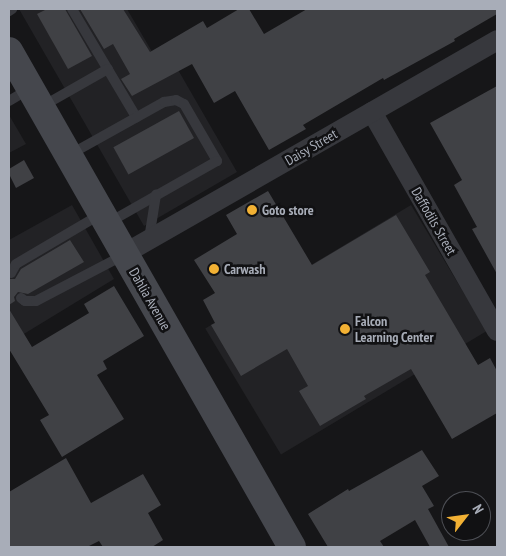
<!DOCTYPE html>
<html>
<head>
<meta charset="utf-8">
<style>
  body { margin:0 }
  #map { position:relative; width:506px; height:556px; overflow:hidden; background:#161618; font-family:"PT Sans Narrow",sans-serif }
  div>[style] { position:absolute }
  .built>* { inset:0; background:#222225; transform-origin:0 0 }
  .building>* { inset:0; background:#404145; transform-origin:0 0 }
  .lane>* { height:10px; margin:-5px; padding:0 5px; transform-origin:5px; border-radius:5px; background:#37383d }
  .street>* { height:20px; margin:-10px; padding:0 10px; transform-origin:10px; border-radius:10px; background:#37383d }
  .secondary>* { height:28px; margin:-14px; padding:0 14px; transform-origin:14px; border-radius:14px; background:#45474d }
  .dots>* { width:14px; height:14px; translate:-50% -50%; box-sizing:border-box; border:2px solid #111113; border-radius:50% }
  span { translate:-50% -50%; white-space:nowrap; text-align:center; line-height:1.15; -webkit-text-stroke:5px #111113; paint-order:stroke }
  .street-label { font-size:14px; color:#a8adb8 }
  .poi-label { font-size:14px; color:#a8adb8; font-weight:700 }
  .left { translate:0 -50%; text-align:left }
  .frame { position:absolute; inset:0; border:10px solid #a8adb8; pointer-events:none }
  .north { position:absolute; left:441px; top:491px; width:50px; height:50px; box-sizing:border-box; background:#111113; border:1px solid #4d4f55; border-radius:50%; rotate:60deg; font-size:14px; font-weight:700; line-height:20px; text-align:center; color:#a8adb8 }
  .north::after { content:''; display:block; margin:auto; width:18px; height:22px; background:#f2b134; clip-path:polygon(50% 0,100% 100%,50% 72%,0 100%) }
</style>
</head>
<body>
<div id="map">
  <div class="built">
    <div style="clip-path:polygon(19px 9px,127px 9px,154px 55px,166px 49px,237px 172px,144px 226px)"></div>
    <div style="clip-path:polygon(9px 115px,26px 144px,9px 153px)"></div>
    <div style="clip-path:polygon(72px 205px,114px 279px,9px 343px,9px 240px)"></div>
    <div style="left:411px;top:205px;width:147px;height:240px;rotate:59deg"></div>
  </div>
  <div class="building">
    <div style="clip-path:polygon(47px 9px,65px 9px,92px 56px,68px 69px,37px 14px)"></div>
    <div style="clip-path:polygon(80px 9px,123px 9px,150px 52px,203px 21px,207px 28px,239px 9px,249px 9px,264px 34px,307px 9px,497px 9px,497px 14px,454px 39px,455px 41px,384px 80px,383px 78px,303px 125px,306px 129px,269px 150px,235px 91px,214px 103px,192px 64px,132px 96px,121px 79px,130px 74px,113px 44px,104px 49px)"></div>
    <div style="clip-path:polygon(497px 86px,497px 274px,472px 229px,477px 227px,454px 185px,462px 180px,430px 123px)"></div>
    <div style="left:179px;top:111px;width:31px;height:75px;rotate:61deg"></div>
    <div style="clip-path:polygon(24px 160px,34px 178px,16px 188px,9px 174px,9px 169px)"></div>
    <div style="clip-path:polygon(268px 191px,312px 265px,396px 215px,430px 272px,425px 275px,478px 365px,490px 358px,497px 371px,497px 413px,452px 439px,411px 369px,364px 396px,366px 399px,320px 426px,299px 391px,308px 386px,287px 349px,241px 376px,211px 325px,215px 323px,203px 300px,215px 293px,194px 260px,237px 234px,226px 215px)"></div>
    <div style="clip-path:polygon(70px 240px,84px 262px,28px 294px,18px 292px,14px 297px,15px 301px,9px 305px,9px 279px,15px 279px,21px 269px)"></div>
    <div style="clip-path:polygon(114px 286px,144px 336px,103px 361px,107px 369px,97px 375px,124px 419px,62px 457px,40px 420px,49px 415px,9px 349px,9px 309px,32px 347px,89px 313px,84px 304px)"></div>
    <div style="clip-path:polygon(422px 450px,439px 476px,422px 486px,434px 506px,428px 509px,449px 547px,430px 547px,415px 520px,380px 541px,384px 547px,328px 547px,308px 514px,348px 489px,349px 491px)"></div>
    <div style="clip-path:polygon(66px 458px,91px 503px,143px 474px,161px 505px,148px 513px,163px 540px,152px 547px,103px 547px,99px 541px,87px 547px,9px 547px,9px 492px)"></div>
  </div>
  <div class="lane">
    <div style="left:72px;top:9px;width:126px;rotate:59.3deg"></div>
    <div style="left:9px;top:11px;width:4px;rotate:-34deg"></div>
    <div style="left:9px;top:101px;width:23px;rotate:-31deg"></div>
    <div style="left:41px;top:107px;width:77px;rotate:-29.6deg"></div>
    <div style="left:69px;top:155px;width:109px;rotate:-29.2deg"></div>
    <div style="left:164px;top:102px;width:12px;rotate:-9deg"></div>
    <div style="left:176px;top:100px;width:9px;rotate:27deg"></div>
    <div style="left:184px;top:104px;width:66px;rotate:59.9deg"></div>
    <div style="left:217px;top:161px;width:125px;rotate:150.4deg"></div>
    <div style="left:149px;top:239px;width:45px;rotate:-81deg"></div>
    <div style="left:11px;top:273px;width:10px;rotate:-61deg"></div>
    <div style="left:16px;top:264px;width:99px;rotate:-30.5deg"></div>
    <div style="left:21px;top:298px;width:5px;rotate:37deg"></div>
    <div style="left:25px;top:301px;width:11px"></div>
    <div style="left:36px;top:301px;width:99px;rotate:-27.6deg"></div>
  </div>
  <div class="street">
    <div style="left:372px;top:112px;width:252px;rotate:60.3deg"></div>
    <div style="left:124px;top:254px;width:430px;rotate:-29.8deg"></div>
  </div>
  <div class="secondary">
    <div style="left:9px;top:51px;width:571px;rotate:60.29deg"></div>
  </div>
  <div class="dots">
    <div style="left:252px;top:210px;background:#f2b134"></div>
    <div style="left:214px;top:269px;background:#f2b134"></div>
    <div style="left:345px;top:329px;background:#f2b134"></div>
  </div>
  <div class="street-label">
    <span style="left:311px;top:147px;rotate:-30deg">Daisy Street</span>
    <span style="left:434px;top:221px;rotate:60deg">Daffodils Street</span>
    <span style="left:150px;top:299px;rotate:60deg">Dahlia Avenue</span>
  </div>
  <div class="poi-label">
    <span class="left" style="left:262px;top:210px">Goto store</span>
    <span class="left" style="left:224px;top:269px">Carwash</span>
    <span class="left" style="left:355px;top:329px">Falcon<br>Learning Center</span>
  </div>
  <div class="frame"></div>
  <div class="north">N</div>
</div>
</body>
</html>
